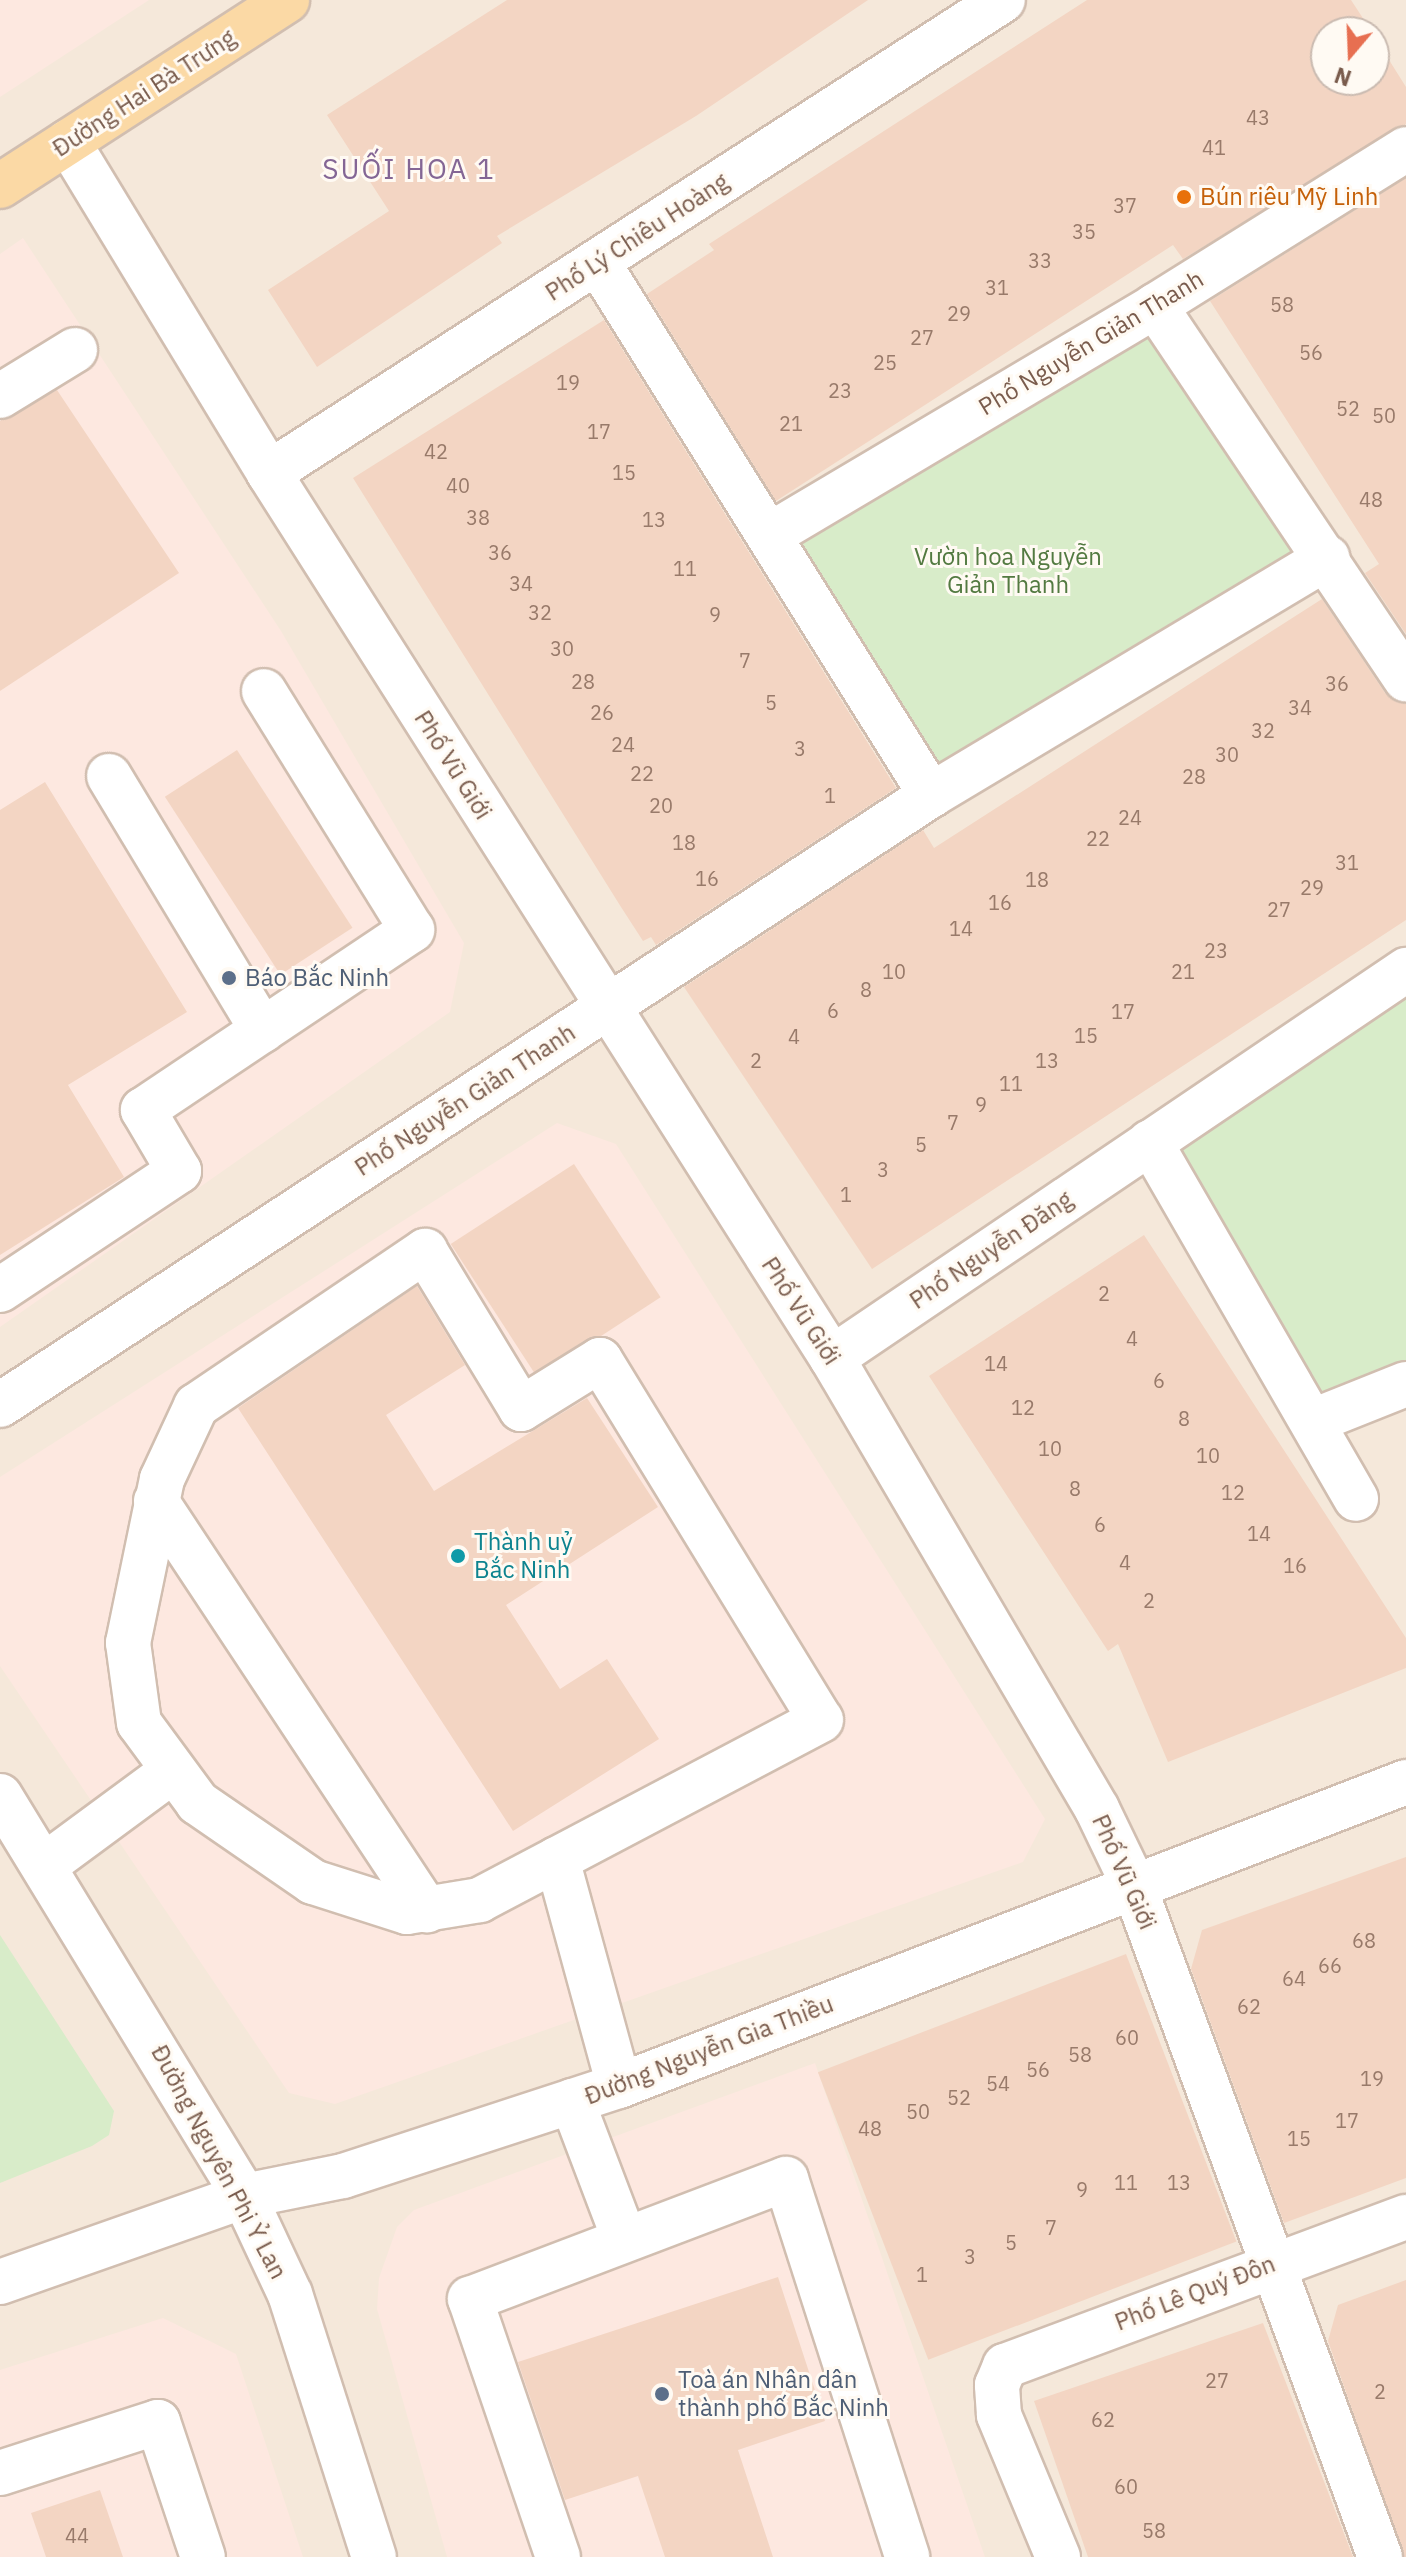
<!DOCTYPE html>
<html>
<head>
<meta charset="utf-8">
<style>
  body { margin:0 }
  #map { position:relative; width:1406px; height:2557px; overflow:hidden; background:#fdf6ec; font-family:"IBM Plex Sans",sans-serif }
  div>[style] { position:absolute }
  .residential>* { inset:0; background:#f5e8da }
  .commercial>* { inset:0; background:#fde8e0 }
  .green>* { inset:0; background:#d8ecc9; transform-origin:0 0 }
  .building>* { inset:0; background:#f3d5c3; transform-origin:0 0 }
  .roads { filter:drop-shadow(2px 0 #d1beb0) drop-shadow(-2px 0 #d1beb0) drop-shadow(0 2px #d1beb0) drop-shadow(0 -2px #d1beb0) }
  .minor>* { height:44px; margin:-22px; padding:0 22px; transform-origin:22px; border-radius:22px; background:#fff }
  .major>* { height:44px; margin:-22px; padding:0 22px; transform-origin:22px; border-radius:22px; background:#fbd9a5 }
  .dots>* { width:22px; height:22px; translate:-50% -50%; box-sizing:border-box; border:4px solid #fffaf3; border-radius:50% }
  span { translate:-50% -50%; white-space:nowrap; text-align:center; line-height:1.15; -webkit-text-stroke:6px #fffaf3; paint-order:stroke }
  .number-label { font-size:20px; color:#987a6a }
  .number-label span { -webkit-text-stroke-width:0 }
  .street-label { font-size:24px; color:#7a5c4d }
  .food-label { font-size:24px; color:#c56008 }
  .left { translate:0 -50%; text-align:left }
  .park-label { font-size:24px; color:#537a41 }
  .service-label { font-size:24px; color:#4e5e75 }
  .culture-label { font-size:24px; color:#0d838f }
  .quarter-label { font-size:28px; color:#846695; letter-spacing:2px }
  .north { position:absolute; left:1310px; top:16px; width:80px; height:80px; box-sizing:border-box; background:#fffaf3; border:2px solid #cabbb1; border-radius:50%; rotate:199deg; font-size:22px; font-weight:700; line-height:32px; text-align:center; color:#7a5c4d }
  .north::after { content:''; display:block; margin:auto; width:28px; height:36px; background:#e76f51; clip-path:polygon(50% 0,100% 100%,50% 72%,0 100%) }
</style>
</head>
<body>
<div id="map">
  <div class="residential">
    <div style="clip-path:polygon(evenodd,0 0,1406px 0,1406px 2557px,0 2557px,0 0,1326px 32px,1374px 32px,1374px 80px,1326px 80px,1326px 32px)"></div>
  </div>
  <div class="commercial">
    <div style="clip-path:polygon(0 0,149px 0,0 97px)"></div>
    <div style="clip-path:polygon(23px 238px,281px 631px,464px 943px,450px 1012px,0 1327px,0 254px)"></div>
    <div style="clip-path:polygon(557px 1123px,616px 1144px,1045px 1819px,1023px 1862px,335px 2104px,289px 2093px,0 1666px,0 1477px)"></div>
    <div style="clip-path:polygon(815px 2063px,985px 2557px,447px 2557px,377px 2309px,379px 2278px,397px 2227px,414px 2210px)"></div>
    <div style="clip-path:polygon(163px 2318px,236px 2354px,303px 2557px,0 2557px,0 2370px)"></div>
  </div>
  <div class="green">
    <div style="left:1155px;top:306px;width:305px;height:444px;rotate:56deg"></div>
    <div style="clip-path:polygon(1406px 998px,1406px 1375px,1313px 1400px,1179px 1150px)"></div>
    <div style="clip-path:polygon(0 1935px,114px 2111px,109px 2135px,92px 2146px,0 2183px)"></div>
  </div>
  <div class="building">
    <div style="clip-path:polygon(507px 0,868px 0,696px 116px,497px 236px,502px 243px,317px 367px,268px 290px,389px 211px,327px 115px)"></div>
    <div style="clip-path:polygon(1087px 0,1351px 0,1372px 32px,1326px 32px,1326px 80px,1374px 80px,1374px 36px,1406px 87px,1406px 124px,1183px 259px,1173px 245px,776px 501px,647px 294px,714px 250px,709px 244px)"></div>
    <div style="clip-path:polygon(1406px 178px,1406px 634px,1365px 573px,1379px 564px,1210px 301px)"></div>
    <div style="clip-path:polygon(604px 320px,896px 788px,656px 945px,651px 937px,643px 941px,621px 907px,353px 478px)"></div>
    <div style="clip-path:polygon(57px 390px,179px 573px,0 691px,0 421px)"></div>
    <div style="clip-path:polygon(1322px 599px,1385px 693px,1406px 704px,1406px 920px,872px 1269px,684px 987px,923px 830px,934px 848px)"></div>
    <div style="left:237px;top:750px;width:212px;height:86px;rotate:57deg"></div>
    <div style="clip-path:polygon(45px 782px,187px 1012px,68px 1085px,124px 1177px,0 1255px,0 810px)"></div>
    <div style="left:574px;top:1164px;width:159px;height:147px;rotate:57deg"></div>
    <div style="clip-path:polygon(1144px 1235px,1406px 1638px,1406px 1668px,1168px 1762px,1118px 1644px,1108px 1651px,929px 1376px)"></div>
    <div style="clip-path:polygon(417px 1286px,465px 1365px,386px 1415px,434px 1491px,587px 1398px,658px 1507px,506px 1605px,560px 1689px,607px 1659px,659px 1739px,513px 1831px,238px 1408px)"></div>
    <div style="clip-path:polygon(1406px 1857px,1406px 2178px,1284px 2223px,1191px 1969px,1202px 1930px)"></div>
    <div style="left:1126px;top:1954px;width:308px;height:330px;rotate:69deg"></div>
    <div style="clip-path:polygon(778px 2277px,825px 2421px,738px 2450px,773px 2557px,665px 2557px,638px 2476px,565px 2500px,518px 2362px)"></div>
    <div style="clip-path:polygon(1406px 2280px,1406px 2557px,1404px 2557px,1328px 2341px,1338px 2305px)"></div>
    <div style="clip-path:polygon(1263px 2323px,1353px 2557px,1088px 2557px,1034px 2401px)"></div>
    <div style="clip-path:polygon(100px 2490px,123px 2557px,46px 2557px,31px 2513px)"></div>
  </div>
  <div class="roads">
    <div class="minor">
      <div style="left:68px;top:142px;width:387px;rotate:58.7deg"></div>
      <div style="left:269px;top:473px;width:1049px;rotate:57.54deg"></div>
      <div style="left:832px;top:1358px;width:523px;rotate:59.56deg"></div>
      <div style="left:1097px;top:1809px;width:85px;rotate:64.3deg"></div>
      <div style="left:1134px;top:1886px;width:715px;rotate:69.87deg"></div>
      <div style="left:598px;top:263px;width:628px;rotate:57.96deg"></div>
      <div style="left:1155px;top:306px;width:450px;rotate:56.1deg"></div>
      <div style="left:0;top:396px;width:88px;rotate:-31.5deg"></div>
      <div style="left:269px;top:473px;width:873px;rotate:-32.8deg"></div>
      <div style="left:773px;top:533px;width:444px;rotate:-30.7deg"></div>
      <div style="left:1155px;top:306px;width:296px;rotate:-32deg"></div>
      <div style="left:109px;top:776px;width:297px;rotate:58.9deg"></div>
      <div style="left:1150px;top:1142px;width:412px;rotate:60deg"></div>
      <div style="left:425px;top:1251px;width:185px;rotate:58.7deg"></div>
      <div style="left:521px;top:1409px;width:93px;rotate:-31.8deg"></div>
      <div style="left:600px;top:1360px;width:422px;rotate:58.5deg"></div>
      <div style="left:821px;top:1720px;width:386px;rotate:152.2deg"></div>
      <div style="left:480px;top:1900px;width:74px;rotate:170.7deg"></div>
      <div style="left:407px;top:1912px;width:99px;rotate:-162.3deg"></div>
      <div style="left:313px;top:1882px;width:140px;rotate:-145.5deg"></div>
      <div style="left:198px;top:1803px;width:99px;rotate:-126.4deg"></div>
      <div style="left:139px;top:1723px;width:81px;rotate:-97.8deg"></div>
      <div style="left:128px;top:1643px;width:167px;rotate:-78.3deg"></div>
      <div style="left:162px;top:1479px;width:81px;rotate:-65deg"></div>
      <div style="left:196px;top:1406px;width:277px;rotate:-34.1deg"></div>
      <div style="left:0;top:1290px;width:215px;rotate:-33.6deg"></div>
      <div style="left:179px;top:1171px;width:71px;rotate:-120.5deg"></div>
      <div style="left:143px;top:1110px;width:324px;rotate:-33.8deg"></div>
      <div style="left:412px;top:930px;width:281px;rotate:-121.8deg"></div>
      <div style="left:832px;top:1358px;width:693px;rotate:-34.06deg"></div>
      <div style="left:0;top:1405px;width:1113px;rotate:-33.23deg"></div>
      <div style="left:931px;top:795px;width:462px;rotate:-30.9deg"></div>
      <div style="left:1313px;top:1421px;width:100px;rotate:-21.7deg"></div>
      <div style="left:156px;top:1501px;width:491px;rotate:56.5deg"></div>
      <div style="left:0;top:1796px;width:469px;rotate:58.6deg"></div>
      <div style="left:244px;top:2196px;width:108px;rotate:64.9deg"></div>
      <div style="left:290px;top:2294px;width:276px;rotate:72.3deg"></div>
      <div style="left:557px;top:1859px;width:235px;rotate:74.7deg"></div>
      <div style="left:45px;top:1865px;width:155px;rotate:-36.4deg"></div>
      <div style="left:572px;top:2101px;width:147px;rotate:69.2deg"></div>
      <div style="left:0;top:2282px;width:259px;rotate:-19.4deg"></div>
      <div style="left:244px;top:2196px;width:101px;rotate:-11.4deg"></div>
      <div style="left:343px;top:2176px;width:290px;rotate:-18.1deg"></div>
      <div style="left:619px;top:2086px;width:844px;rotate:-21.12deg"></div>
      <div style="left:0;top:2473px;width:166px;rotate:-17.9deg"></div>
      <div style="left:158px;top:2422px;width:142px;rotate:71.6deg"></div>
      <div style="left:558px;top:2557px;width:273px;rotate:-108.8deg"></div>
      <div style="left:470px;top:2299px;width:338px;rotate:-20.8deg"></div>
      <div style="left:786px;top:2179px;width:397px;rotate:72.2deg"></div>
      <div style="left:1058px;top:2557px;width:154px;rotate:-112.6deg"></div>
      <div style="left:999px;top:2415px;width:30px;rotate:-94deg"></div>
      <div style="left:997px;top:2385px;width:21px;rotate:-67deg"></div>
      <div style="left:1005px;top:2366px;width:428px;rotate:-20.4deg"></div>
    </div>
    <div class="major">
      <div style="left:0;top:186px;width:342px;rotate:-32.9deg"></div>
    </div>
  </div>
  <div class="dots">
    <div style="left:1184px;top:197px;background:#e8710a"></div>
    <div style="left:229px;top:978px;background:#5c6f8a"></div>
    <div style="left:458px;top:1556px;background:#0f9aa8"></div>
    <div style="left:662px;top:2394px;background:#5c6f8a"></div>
  </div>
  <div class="number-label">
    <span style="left:1258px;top:117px">43</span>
    <span style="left:1214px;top:147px">41</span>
    <span style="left:1125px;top:205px">37</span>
    <span style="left:1084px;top:231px">35</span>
    <span style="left:1040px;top:260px">33</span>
    <span style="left:997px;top:287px">31</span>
    <span style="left:1282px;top:304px">58</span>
    <span style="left:959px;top:313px">29</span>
    <span style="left:922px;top:337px">27</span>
    <span style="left:1311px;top:352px">56</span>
    <span style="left:885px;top:362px">25</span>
    <span style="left:568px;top:382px">19</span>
    <span style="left:840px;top:390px">23</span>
    <span style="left:1348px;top:408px">52</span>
    <span style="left:1384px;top:415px">50</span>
    <span style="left:791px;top:423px">21</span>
    <span style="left:599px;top:431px">17</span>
    <span style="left:436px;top:451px">42</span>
    <span style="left:624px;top:472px">15</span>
    <span style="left:458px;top:485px">40</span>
    <span style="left:1371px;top:499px">48</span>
    <span style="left:478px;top:517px">38</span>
    <span style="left:654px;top:519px">13</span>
    <span style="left:500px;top:552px">36</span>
    <span style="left:685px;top:568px">11</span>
    <span style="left:521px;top:583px">34</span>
    <span style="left:540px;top:612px">32</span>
    <span style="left:715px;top:614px">9</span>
    <span style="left:562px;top:648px">30</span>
    <span style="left:745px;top:660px">7</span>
    <span style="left:583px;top:681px">28</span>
    <span style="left:1337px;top:683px">36</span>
    <span style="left:771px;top:702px">5</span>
    <span style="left:1300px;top:707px">34</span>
    <span style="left:602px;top:712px">26</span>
    <span style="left:1263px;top:730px">32</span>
    <span style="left:623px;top:744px">24</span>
    <span style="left:800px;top:748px">3</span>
    <span style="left:1227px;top:754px">30</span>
    <span style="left:642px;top:773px">22</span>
    <span style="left:1194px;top:776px">28</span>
    <span style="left:830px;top:795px">1</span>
    <span style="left:661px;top:805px">20</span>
    <span style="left:1130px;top:817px">24</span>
    <span style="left:1098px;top:838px">22</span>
    <span style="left:684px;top:842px">18</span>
    <span style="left:1347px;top:862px">31</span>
    <span style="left:707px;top:878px">16</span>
    <span style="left:1037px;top:879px">18</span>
    <span style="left:1312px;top:887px">29</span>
    <span style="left:1000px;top:902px">16</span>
    <span style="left:1279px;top:909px">27</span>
    <span style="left:961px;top:928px">14</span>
    <span style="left:1216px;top:950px">23</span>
    <span style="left:894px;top:971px">10</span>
    <span style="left:1183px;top:971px">21</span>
    <span style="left:866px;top:989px">8</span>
    <span style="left:833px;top:1010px">6</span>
    <span style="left:1123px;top:1011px">17</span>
    <span style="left:1086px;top:1035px">15</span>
    <span style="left:794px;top:1036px">4</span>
    <span style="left:756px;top:1060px">2</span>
    <span style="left:1047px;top:1060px">13</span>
    <span style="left:1011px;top:1083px">11</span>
    <span style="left:981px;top:1104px">9</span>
    <span style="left:953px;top:1122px">7</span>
    <span style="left:921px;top:1144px">5</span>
    <span style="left:883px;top:1169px">3</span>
    <span style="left:846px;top:1194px">1</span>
    <span style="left:1104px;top:1293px">2</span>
    <span style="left:1132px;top:1338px">4</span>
    <span style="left:996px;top:1363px">14</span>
    <span style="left:1159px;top:1380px">6</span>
    <span style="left:1023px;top:1407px">12</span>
    <span style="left:1184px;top:1418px">8</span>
    <span style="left:1050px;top:1448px">10</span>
    <span style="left:1208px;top:1455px">10</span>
    <span style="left:1075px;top:1488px">8</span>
    <span style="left:1233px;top:1492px">12</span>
    <span style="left:1100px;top:1524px">6</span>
    <span style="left:1259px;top:1533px">14</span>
    <span style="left:1125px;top:1562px">4</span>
    <span style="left:1295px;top:1565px">16</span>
    <span style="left:1149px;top:1600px">2</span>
    <span style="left:1364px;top:1940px">68</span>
    <span style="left:1330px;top:1965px">66</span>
    <span style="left:1294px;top:1978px">64</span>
    <span style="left:1249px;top:2006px">62</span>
    <span style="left:1127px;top:2037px">60</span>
    <span style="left:1080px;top:2054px">58</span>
    <span style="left:1038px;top:2069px">56</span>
    <span style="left:1372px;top:2078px">19</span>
    <span style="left:998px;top:2083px">54</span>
    <span style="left:959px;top:2097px">52</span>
    <span style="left:918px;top:2111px">50</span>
    <span style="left:1347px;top:2120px">17</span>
    <span style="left:870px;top:2128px">48</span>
    <span style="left:1299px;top:2138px">15</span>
    <span style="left:1126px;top:2182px">11</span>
    <span style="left:1179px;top:2182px">13</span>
    <span style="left:1082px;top:2189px">9</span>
    <span style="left:1051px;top:2227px">7</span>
    <span style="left:1011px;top:2242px">5</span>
    <span style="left:970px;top:2256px">3</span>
    <span style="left:922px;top:2274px">1</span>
    <span style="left:1217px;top:2380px">27</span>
    <span style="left:1380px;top:2391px">2</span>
    <span style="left:1103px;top:2419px">62</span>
    <span style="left:1126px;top:2486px">60</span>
    <span style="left:1154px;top:2530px">58</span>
    <span style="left:77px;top:2535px">44</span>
  </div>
  <div class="street-label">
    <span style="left:144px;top:93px;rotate:-33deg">Đường Hai Bà Trưng</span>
    <span style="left:637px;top:237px;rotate:-33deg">Phố Lý Chiêu Hoàng</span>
    <span style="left:1091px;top:343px;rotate:-31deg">Phố Nguyễn Giản Thanh</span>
    <span style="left:453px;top:765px;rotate:58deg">Phố Vũ Giới</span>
    <span style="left:465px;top:1100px;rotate:-33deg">Phố Nguyễn Giản Thanh</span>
    <span style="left:991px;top:1250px;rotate:-34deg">Phố Nguyễn Đăng</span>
    <span style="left:801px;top:1311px;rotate:57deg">Phố Vũ Giới</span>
    <span style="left:1124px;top:1872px;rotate:66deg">Phố Vũ Giới</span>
    <span style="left:709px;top:2050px;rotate:-21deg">Đường Nguyễn Gia Thiều</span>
    <span style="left:219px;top:2162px;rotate:62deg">Đường Nguyên Phi Ỷ Lan</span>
    <span style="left:1195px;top:2293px;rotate:-21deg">Phố Lê Quý Đôn</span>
  </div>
  <div class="food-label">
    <span class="left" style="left:1200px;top:197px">Bún riêu Mỹ Linh</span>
  </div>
  <div class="park-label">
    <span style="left:1008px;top:571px">Vườn hoa Nguyễn<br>Giản Thanh</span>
  </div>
  <div class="service-label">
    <span class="left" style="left:245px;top:978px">Báo Bắc Ninh</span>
    <span class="left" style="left:678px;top:2394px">Toà án Nhân dân<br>thành phố Bắc Ninh</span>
  </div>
  <div class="culture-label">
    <span class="left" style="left:474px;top:1556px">Thành uỷ<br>Bắc Ninh</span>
  </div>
  <div class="quarter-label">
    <span style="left:409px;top:169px">SUỐI HOA 1</span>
  </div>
  <div class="north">N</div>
</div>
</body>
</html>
